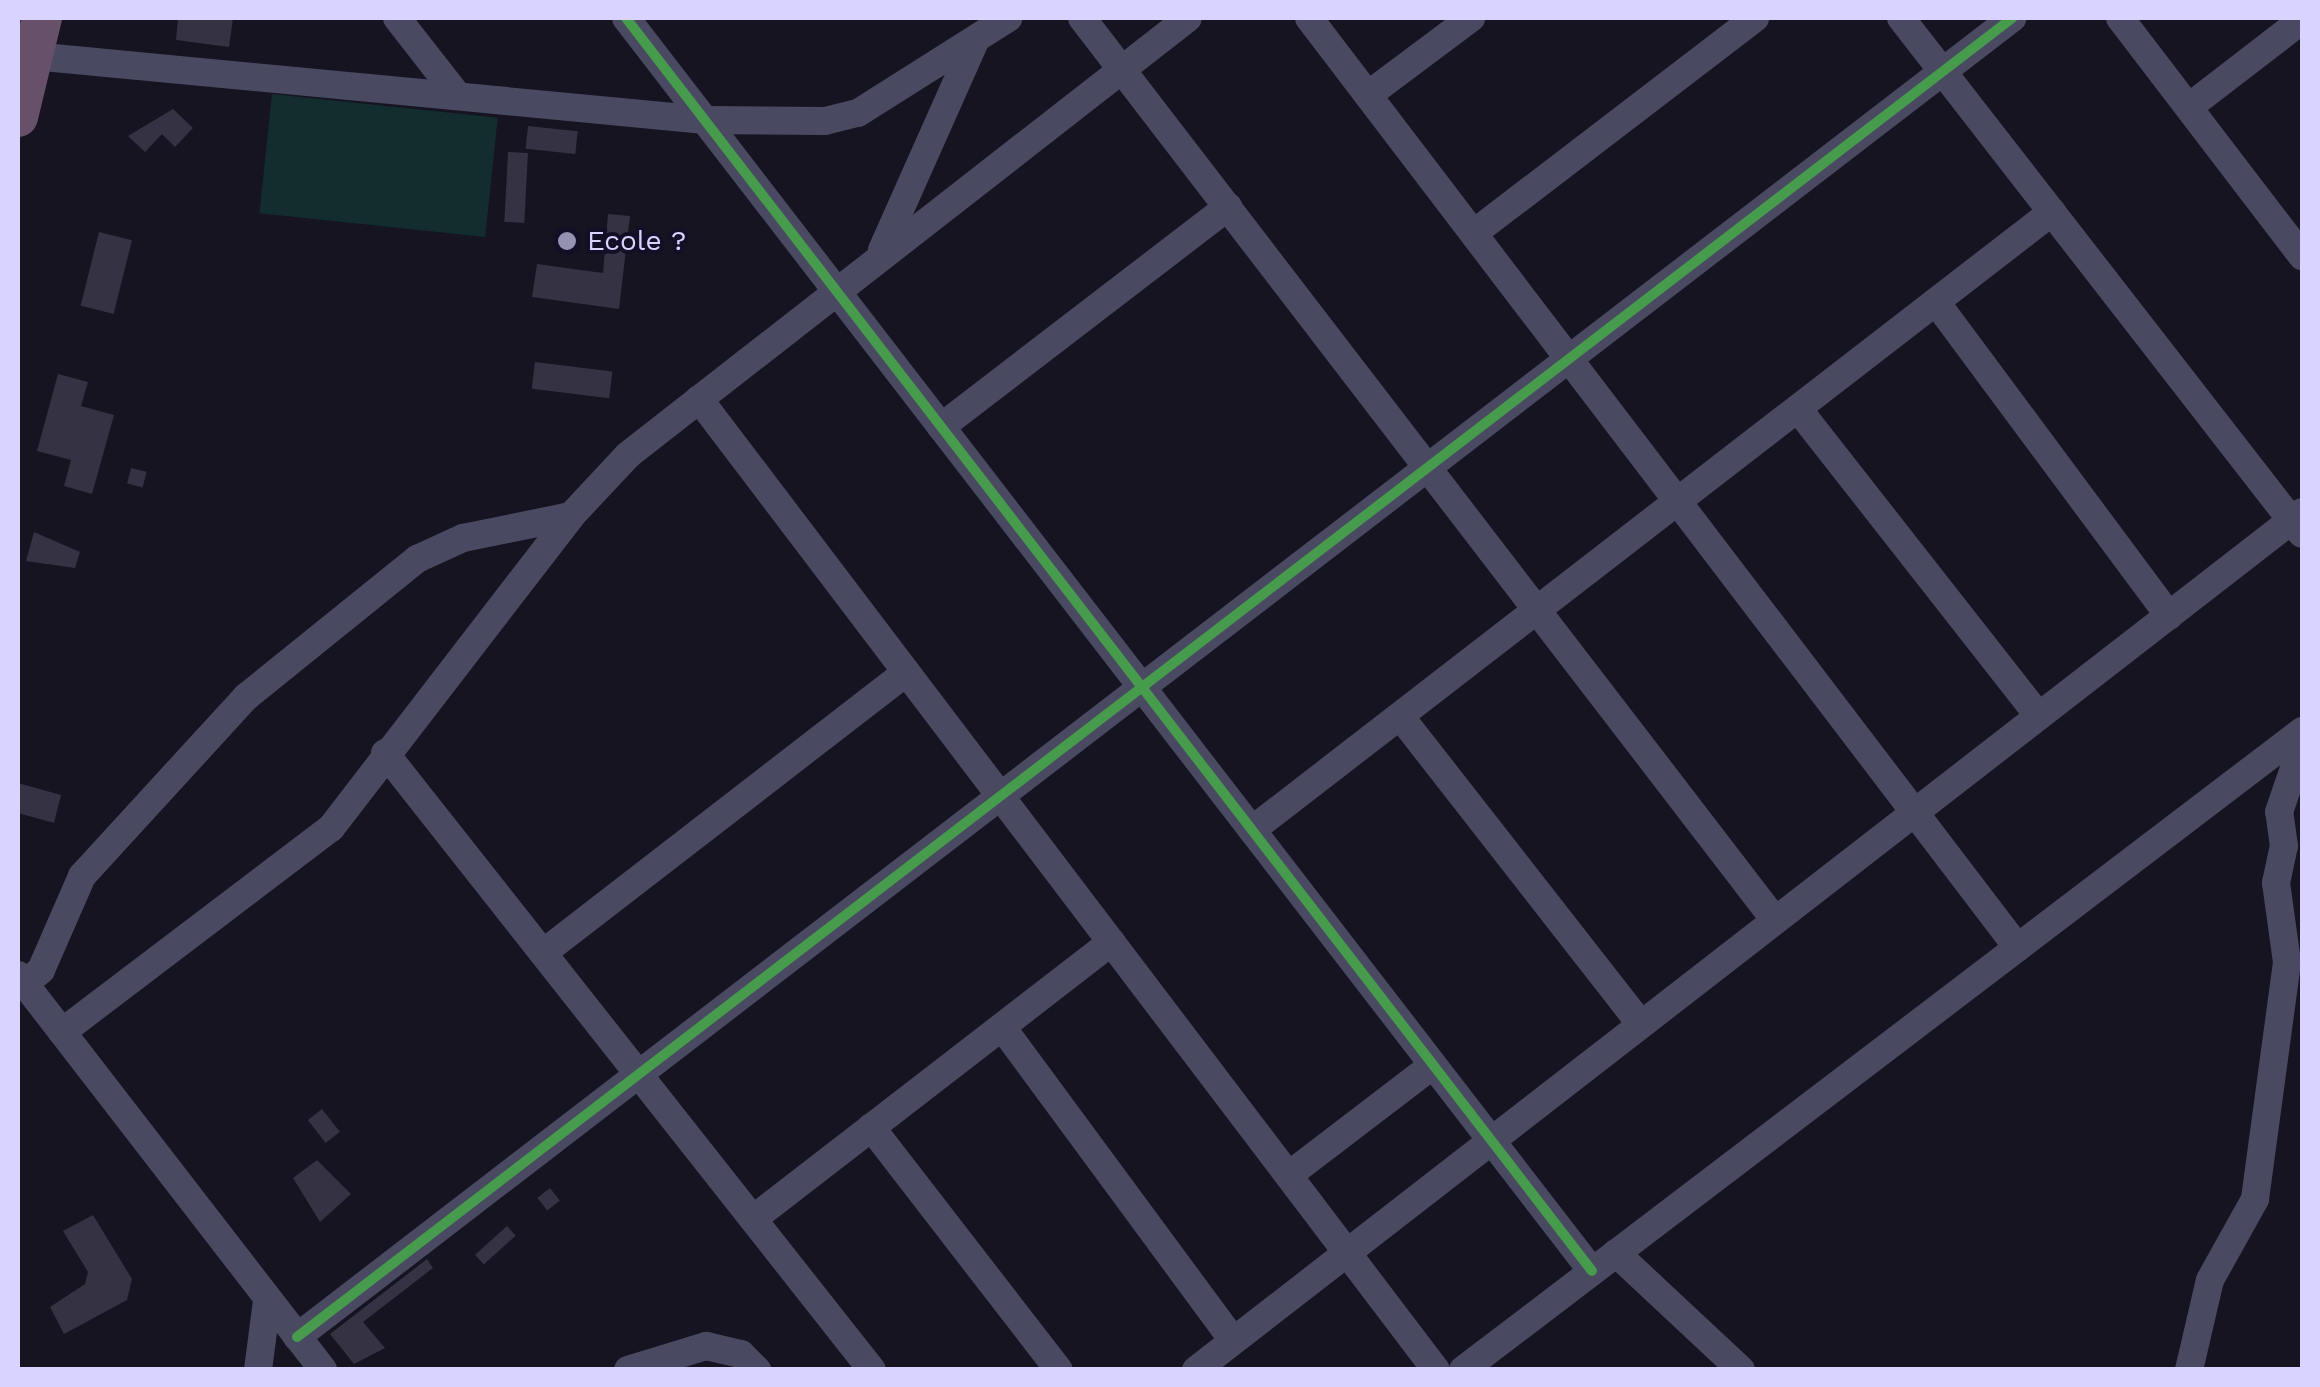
<!DOCTYPE html>
<html>
<head>
<meta charset="utf-8">
<style>
  body { margin:0 }
  #map { position:relative; width:2320px; height:1387px; overflow:hidden; background:#161421; font-family:"Work Sans",sans-serif }
  div>[style] { position:absolute }
  .green>* { inset:0; background:#132c2d; transform-origin:0 0 }
  .building>* { inset:0; background:#343243; transform-origin:0 0 }
  .minor>* { height:28px; margin:-14px; padding:0 14px; transform-origin:14px; border-radius:14px; background:#4a4962 }
  .highway>* { height:40px; margin:-20px; padding:0 20px; transform-origin:20px; border-radius:20px; background:#67516a }
  .cycleway>* { height:10px; margin:-5px; padding:0 5px; transform-origin:5px; border-radius:5px; background:#469c4c }
  .dots>* { width:28px; height:28px; translate:-50% -50%; box-sizing:border-box; border:5px solid #130f26; border-radius:50% }
  span { translate:-50% -50%; white-space:nowrap; text-align:center; line-height:1.15; -webkit-text-stroke:8px #130f26; paint-order:stroke }
  .poi-label { font-size:28px; color:#d9d4ff }
  .left { translate:0 -50%; text-align:left }
  .frame { position:absolute; inset:0; border:20px solid #d9d4ff; pointer-events:none }
</style>
</head>
<body>
<div id="map">
  <div class="green">
    <div style="left:272px;top:94px;width:227px;height:120px;rotate:6deg"></div>
  </div>
  <div class="building">
    <div style="clip-path:polygon(178px 18px,233px 18px,229px 47px,176px 40px)"></div>
    <div style="clip-path:polygon(173px 109px,193px 128px,175px 147px,162px 134px,145px 152px,128px 136px)"></div>
    <div style="left:528px;top:126px;width:50px;height:23px;rotate:6deg"></div>
    <div style="left:508px;top:152px;width:20px;height:70px;rotate:3deg"></div>
    <div style="clip-path:polygon(608px 214px,630px 216px,619px 309px,532px 297px,537px 264px,603px 273px)"></div>
    <div style="left:99px;top:232px;width:34px;height:76px;rotate:14deg"></div>
    <div style="left:535px;top:362px;width:78px;height:27px;rotate:7deg"></div>
    <div style="clip-path:polygon(58px 374px,88px 382px,81px 406px,114px 415px,92px 494px,64px 486px,71px 460px,37px 451px)"></div>
    <div style="left:131px;top:468px;width:16px;height:16px;rotate:14deg"></div>
    <div style="clip-path:polygon(34px 532px,80px 552px,75px 568px,26px 561px)"></div>
    <div style="clip-path:polygon(18px 783px,61px 795px,54px 823px,18px 813px)"></div>
    <div style="left:322px;top:1109px;width:29px;height:18px;rotate:52deg"></div>
    <div style="clip-path:polygon(317px 1160px,351px 1194px,320px 1222px,293px 1178px)"></div>
    <div style="left:550px;top:1188px;width:16px;height:16px;rotate:52deg"></div>
    <div style="clip-path:polygon(93px 1215px,132px 1279px,127px 1300px,64px 1334px,50px 1307px,85px 1284px,88px 1272px,63px 1231px)"></div>
    <div style="left:507px;top:1226px;width:13px;height:43px;rotate:48deg"></div>
    <div style="clip-path:polygon(427px 1259px,433px 1268px,363px 1322px,385px 1348px,354px 1364px,330px 1334px)"></div>
  </div>
  <div class="minor">
    <div style="left:397px;top:18px;width:99px;rotate:52deg"></div>
    <div style="left:626px;top:18px;width:1582px;rotate:52.37deg"></div>
    <div style="left:1082px;top:18px;width:1137px;rotate:52.47deg"></div>
    <div style="left:1309px;top:18px;width:1169px;rotate:52.68deg"></div>
    <div style="left:1901px;top:18px;width:653px;rotate:52.15deg"></div>
    <div style="left:2120px;top:18px;width:300px;rotate:52.6deg"></div>
    <div style="left:33px;top:56px;width:675px;rotate:5.44deg"></div>
    <div style="left:705px;top:120px;width:120px;rotate:0.5deg"></div>
    <div style="left:825px;top:121px;width:34px;rotate:-14deg"></div>
    <div style="left:858px;top:113px;width:178px;rotate:-32.3deg"></div>
    <div style="left:1368px;top:95px;width:129px;rotate:-36.8deg"></div>
    <div style="left:2189px;top:107px;width:143px;rotate:-37.6deg"></div>
    <div style="left:1474px;top:233px;width:354px;rotate:-37.4deg"></div>
    <div style="left:882px;top:250px;width:229px;rotate:-66deg"></div>
    <div style="left:1936px;top:302px;width:391px;rotate:53.4deg"></div>
    <div style="left:699px;top:399px;width:1219px;rotate:52.8deg"></div>
    <div style="left:1798px;top:409px;width:390px;rotate:51.9deg"></div>
    <div style="left:941px;top:427px;width:362px;rotate:-37.5deg"></div>
    <div style="left:1400px;top:716px;width:391px;rotate:52deg"></div>
    <div style="left:385px;top:753px;width:786px;rotate:51.72deg"></div>
    <div style="left:1252px;top:830px;width:1011px;rotate:-37.69deg"></div>
    <div style="left:543px;top:953px;width:459px;rotate:-37.7deg"></div>
    <div style="left:18px;top:975px;width:499px;rotate:52.3deg"></div>
    <div style="left:24px;top:984px;width:22px;rotate:-39deg"></div>
    <div style="left:41px;top:970px;width:103px;rotate:-66.4deg"></div>
    <div style="left:82px;top:876px;width:243px;rotate:-47.5deg"></div>
    <div style="left:246px;top:697px;width:220px;rotate:-38.9deg"></div>
    <div style="left:417px;top:559px;width:51px;rotate:-24.5deg"></div>
    <div style="left:463px;top:538px;width:110px;rotate:-11.5deg"></div>
    <div style="left:1002px;top:1027px;width:389px;rotate:53.6deg"></div>
    <div style="left:62px;top:1032px;width:338px;rotate:-37.2deg"></div>
    <div style="left:331px;top:828px;width:394px;rotate:-52.4deg"></div>
    <div style="left:571px;top:516px;width:83px;rotate:-46.9deg"></div>
    <div style="left:628px;top:455px;width:710px;rotate:-37.97deg"></div>
    <div style="left:871px;top:1127px;width:307px;rotate:52.3deg"></div>
    <div style="left:1289px;top:1175px;width:181px;rotate:-37.4deg"></div>
    <div style="left:753px;top:1219px;width:453px;rotate:-37.7deg"></div>
    <div style="left:1616px;top:1253px;width:171px;rotate:43.1deg"></div>
    <div style="left:297px;top:1337px;width:2164px;rotate:-37.56deg"></div>
    <div style="left:258px;top:1370px;width:70px;rotate:-82.6deg"></div>
    <div style="left:628px;top:1370px;width:82px;rotate:-17.1deg"></div>
    <div style="left:706px;top:1346px;width:36px;rotate:13deg"></div>
    <div style="left:741px;top:1354px;width:23px;rotate:45deg"></div>
    <div style="left:1196px;top:1370px;width:1400px;rotate:-37.8deg"></div>
    <div style="left:1463px;top:1370px;width:1055px;rotate:-37.29deg"></div>
    <div style="left:2189px;top:1370px;width:92px;rotate:-76.9deg"></div>
    <div style="left:2210px;top:1280px;width:93px;rotate:-60.9deg"></div>
    <div style="left:2255px;top:1199px;width:239px;rotate:-82.3deg"></div>
    <div style="left:2287px;top:962px;width:80px;rotate:-97.9deg"></div>
    <div style="left:2276px;top:883px;width:38px;rotate:-78deg"></div>
    <div style="left:2284px;top:846px;width:34px;rotate:-98deg"></div>
    <div style="left:2279px;top:812px;width:71px;rotate:-71.1deg"></div>
  </div>
  <div class="highway">
    <div style="left:18px;top:117px;width:102px;rotate:-76.4deg"></div>
  </div>
  <div class="cycleway">
    <div style="left:626px;top:18px;width:1582px;rotate:52.37deg"></div>
    <div style="left:297px;top:1337px;width:2164px;rotate:-37.56deg"></div>
  </div>
  <div class="dots">
    <div style="left:567px;top:241px;background:#9591b1"></div>
  </div>
  <div class="poi-label">
    <span class="left" style="left:587px;top:241px">Ecole ?</span>
  </div>
  <div class="frame"></div>
</div>
</body>
</html>
